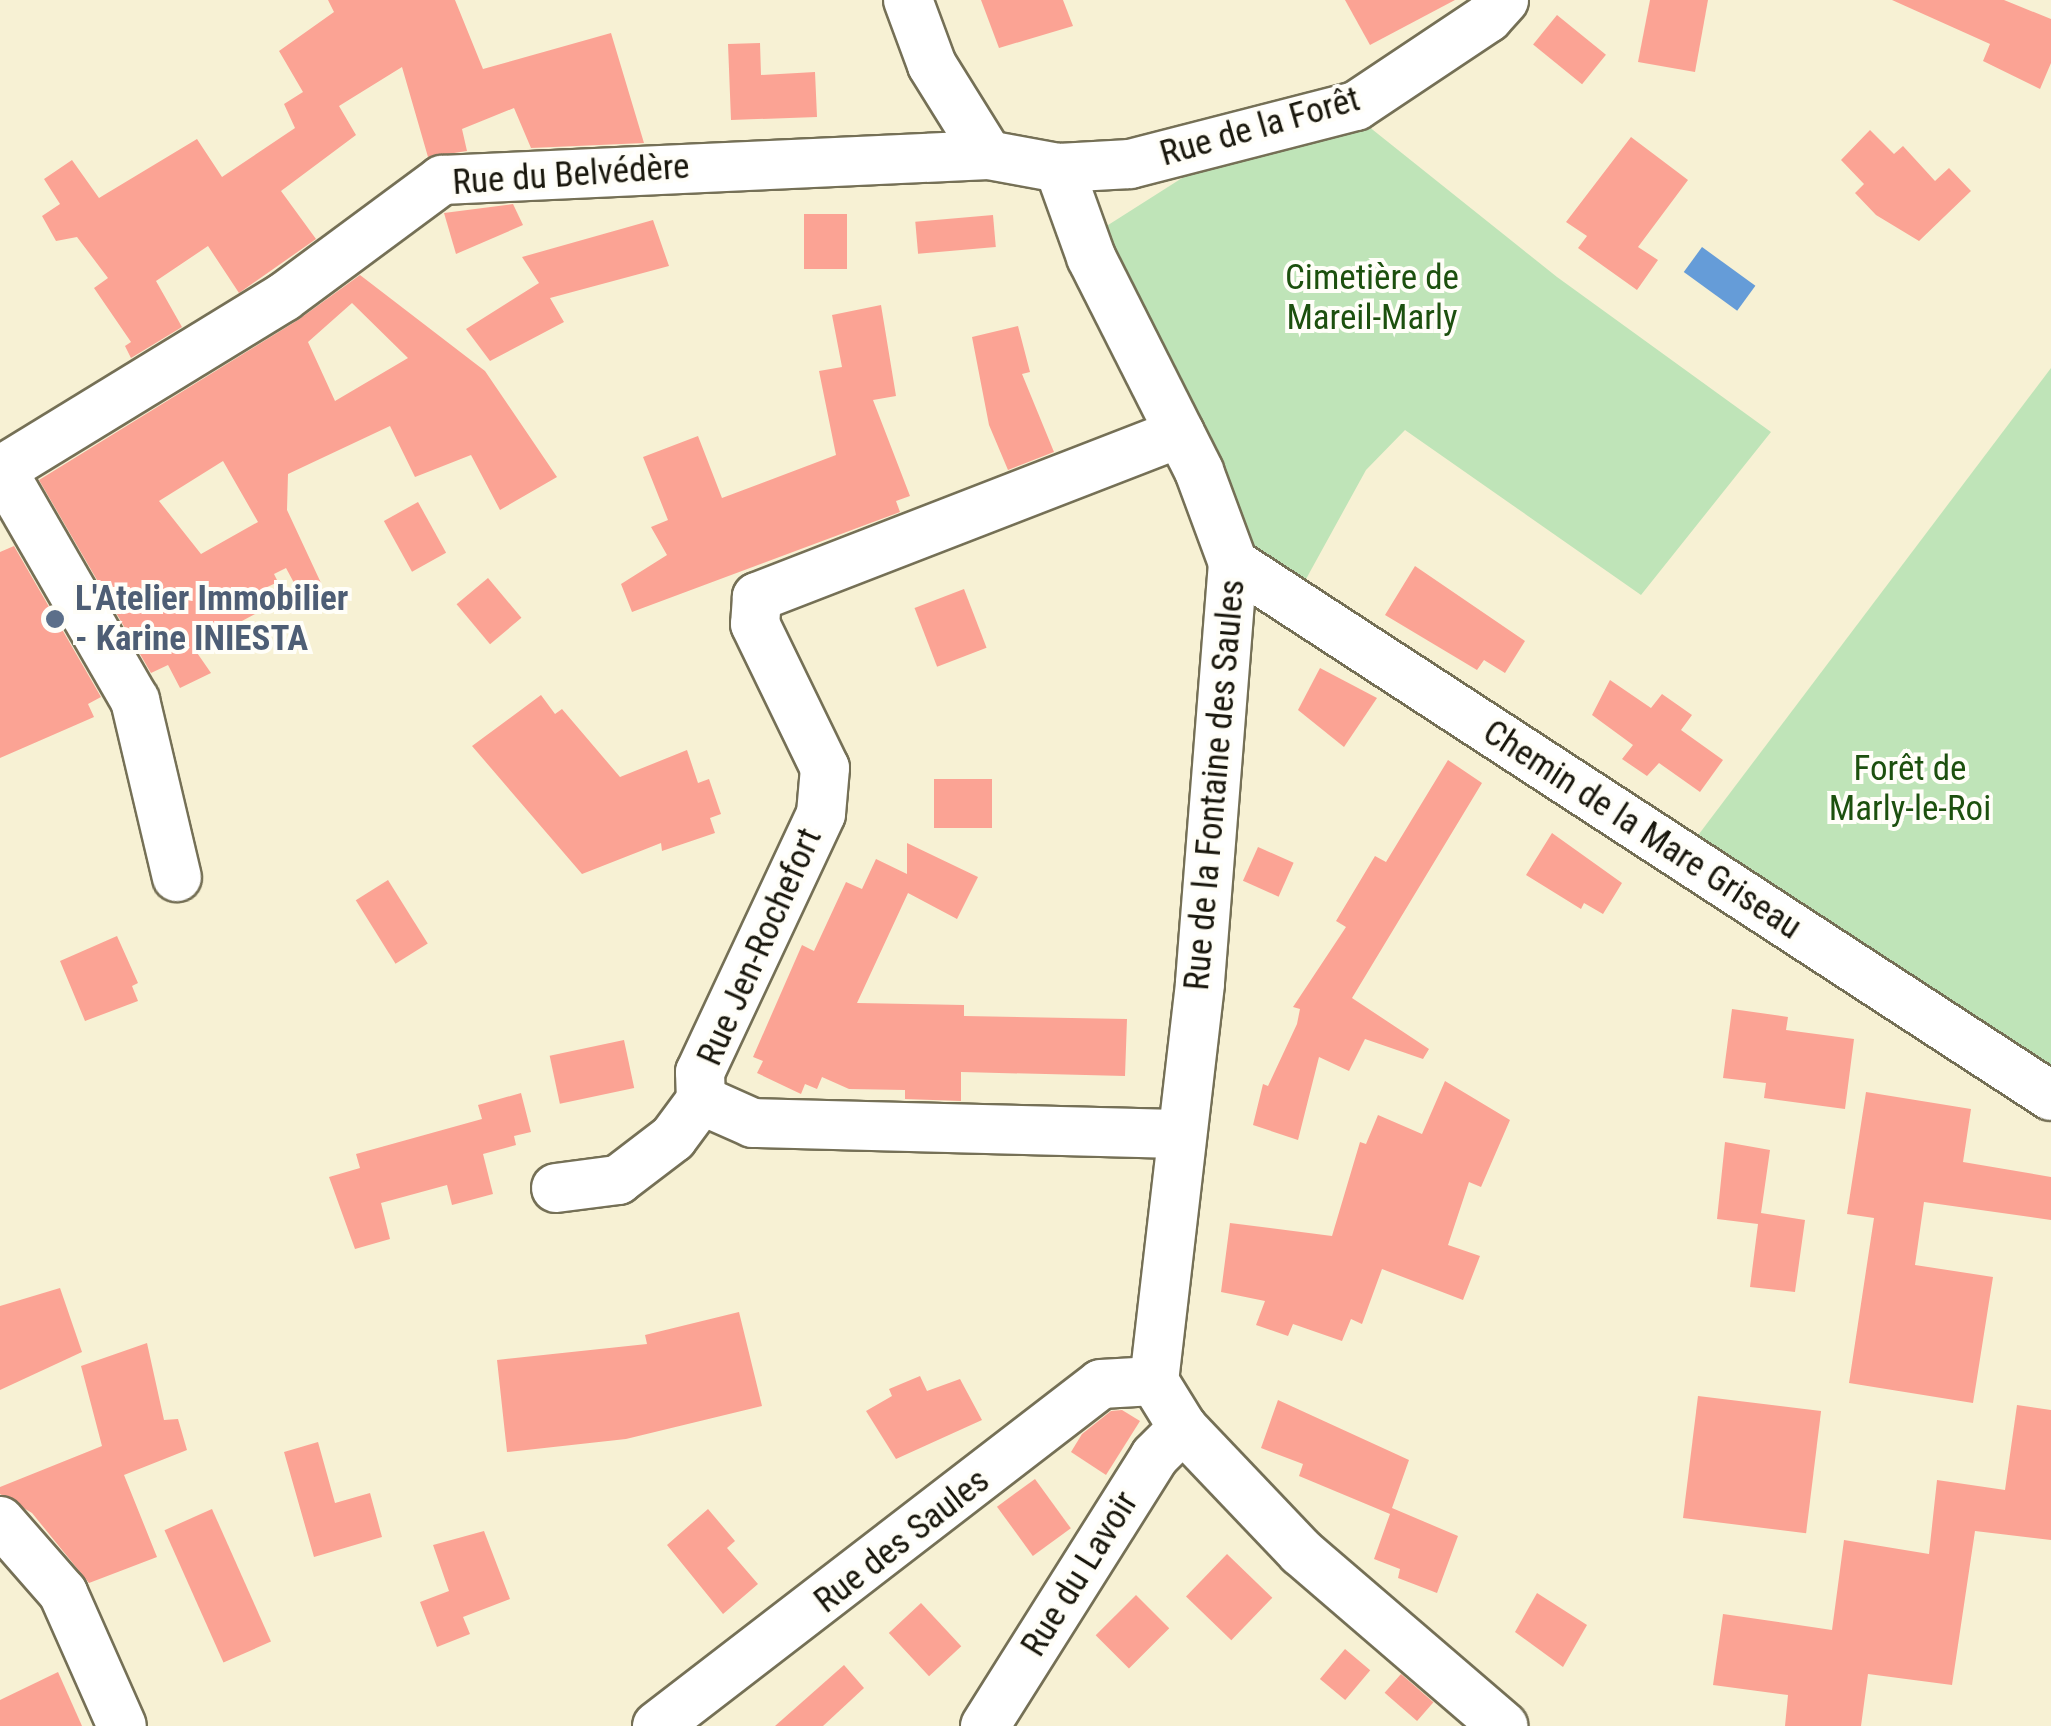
<!DOCTYPE html>
<html>
<head>
<meta charset="utf-8">
<style>
  body { margin:0 }
  #map { position:relative; width:2051px; height:1726px; overflow:hidden; background:#f7f1d4; font-family:"Roboto Condensed",sans-serif }
  div>[style] { position:absolute }
  .green>* { inset:0; background:#bfe4b8 }
  .water>* { inset:0; background:#659cd8; transform-origin:0 0 }
  .building>* { inset:0; background:#fba394; transform-origin:0 0 }
  .roads { filter:drop-shadow(2px 0 #757056) drop-shadow(-2px 0 #757056) drop-shadow(0 2px #757056) drop-shadow(0 -2px #757056) }
  .minor>* { height:48px; margin:-24px; padding:0 24px; transform-origin:24px; border-radius:24px; background:#fff }
  .dots>* { width:28px; height:28px; translate:-50% -50%; box-sizing:border-box; border:5px solid #fffef8; border-radius:50% }
  span { translate:-50% -50%; white-space:nowrap; text-align:center; line-height:1.15; -webkit-text-stroke:8px #fffef8; paint-order:stroke }
  .street-label { font-size:35px; color:#19170d }
  .park-label { font-size:35px; color:#1c500e }
  .service-label { font-size:35px; color:#4e5e75; font-weight:700 }
  .left { translate:0 -50%; text-align:left }
</style>
</head>
<body>
<div id="map">
  <div class="green">
    <div style="clip-path:polygon(1358px 118px,1557px 277px,1771px 432px,1641px 595px,1405px 430px,1366px 470px,1300px 590px,1248px 553px,1105px 227px,1201px 166px)"></div>
    <div style="clip-path:polygon(2051px 368px,2051px 1079px,1696px 838px)"></div>
  </div>
  <div class="water">
    <div style="left:1702px;top:247px;width:66px;height:31px;rotate:36deg"></div>
  </div>
  <div class="building">
    <div style="clip-path:polygon(328px 0,455px 0,483px 69px,611px 33px,644px 143px,531px 148px,514px 108px,462px 129px,467px 151px,428px 157px,402px 67px,339px 106px,356px 135px,281px 191px,316px 239px,239px 293px,208px 246px,156px 281px,182px 327px,131px 358px,125px 346px,131px 342px,94px 288px,108px 278px,77px 237px,56px 241px,42px 216px,60px 204px,44px 179px,72px 160px,99px 198px,197px 139px,222px 177px,295px 128px,284px 104px,303px 92px,279px 51px,334px 12px)"></div>
    <div style="clip-path:polygon(981px 0,1063px 0,1073px 26px,999px 48px)"></div>
    <div style="clip-path:polygon(1345px 0,1455px 0,1370px 45px)"></div>
    <div style="clip-path:polygon(1650px 0,1708px 0,1695px 72px,1638px 62px)"></div>
    <div style="clip-path:polygon(1892px 0,2004px 0,2051px 19px,2051px 63px,2040px 89px,1983px 61px,1990px 44px)"></div>
    <div style="left:1557px;top:15px;width:63px;height:38px;rotate:39deg"></div>
    <div style="clip-path:polygon(760px 43px,761px 75px,815px 72px,817px 117px,731px 120px,728px 44px)"></div>
    <div style="clip-path:polygon(1870px 130px,1894px 154px,1903px 146px,1935px 181px,1949px 168px,1971px 191px,1919px 241px,1876px 215px,1855px 193px,1864px 184px,1841px 160px)"></div>
    <div style="clip-path:polygon(1631px 137px,1688px 180px,1638px 247px,1658px 260px,1637px 290px,1578px 248px,1587px 236px,1566px 222px)"></div>
    <div style="clip-path:polygon(513px 204px,523px 225px,456px 254px,444px 213px)"></div>
    <div style="left:804px;top:214px;width:43px;height:55px"></div>
    <div style="left:993px;top:215px;width:32px;height:78px;rotate:85deg"></div>
    <div style="clip-path:polygon(653px 220px,669px 266px,550px 298px,564px 322px,490px 361px,466px 329px,539px 283px,522px 257px)"></div>
    <div style="clip-path:polygon(evenodd,360px 275px,485px 371px,557px 477px,500px 510px,471px 455px,415px 477px,390px 426px,288px 474px,287px 510px,321px 583px,300px 594px,286px 568px,274px 574px,278px 582px,265px 588px,276px 603px,193px 647px,211px 673px,180px 688px,168px 665px,151px 673px,39px 480px,298px 320px,360px 275px,352px 303px,408px 358px,335px 401px,308px 342px,352px 303px,360px 275px,223px 461px,258px 522px,201px 554px,159px 501px,223px 461px)"></div>
    <div style="clip-path:polygon(881px 305px,896px 396px,873px 400px,910px 496px,896px 501px,900px 512px,632px 612px,621px 584px,667px 555px,651px 527px,668px 520px,643px 457px,698px 436px,722px 498px,836px 455px,819px 371px,842px 367px,832px 315px)"></div>
    <div style="clip-path:polygon(1018px 326px,1030px 372px,1022px 374px,1054px 452px,1008px 470px,989px 425px,972px 337px)"></div>
    <div style="left:418px;top:502px;width:58px;height:39px;rotate:61deg"></div>
    <div style="clip-path:polygon(14px 546px,101px 697px,88px 704px,94px 717px,0 758px,0 552px)"></div>
    <div style="clip-path:polygon(1415px 566px,1525px 641px,1505px 673px,1484px 660px,1477px 670px,1385px 615px)"></div>
    <div style="left:488px;top:578px;width:52px;height:41px;rotate:50deg"></div>
    <div style="left:964px;top:589px;width:63px;height:53px;rotate:69deg"></div>
    <div style="clip-path:polygon(1320px 668px,1377px 698px,1344px 747px,1298px 710px)"></div>
    <div style="clip-path:polygon(1610px 680px,1651px 708px,1662px 694px,1692px 715px,1681px 730px,1723px 760px,1700px 792px,1659px 763px,1647px 776px,1622px 759px,1633px 745px,1592px 715px)"></div>
    <div style="clip-path:polygon(541px 695px,555px 714px,562px 709px,620px 777px,687px 750px,698px 783px,709px 779px,721px 814px,710px 818px,715px 833px,662px 851px,661px 843px,582px 874px,472px 746px)"></div>
    <div style="clip-path:polygon(1448px 760px,1482px 783px,1352px 998px,1429px 1049px,1423px 1059px,1365px 1039px,1349px 1071px,1319px 1057px,1298px 1140px,1253px 1125px,1263px 1084px,1268px 1086px,1297px 1024px,1300px 1009px,1293px 1007px,1346px 927px,1336px 921px,1375px 856px,1386px 862px)"></div>
    <div style="left:934px;top:779px;width:58px;height:49px"></div>
    <div style="clip-path:polygon(1552px 833px,1622px 883px,1603px 914px,1584px 903px,1581px 909px,1526px 875px)"></div>
    <div style="clip-path:polygon(907px 843px,978px 877px,957px 919px,908px 893px,857px 1003px,964px 1005px,964px 1016px,1127px 1019px,1125px 1076px,961px 1072px,961px 1101px,905px 1099px,905px 1090px,849px 1089px,822px 1077px,817px 1089px,805px 1084px,801px 1094px,757px 1073px,763px 1061px,753px 1057px,802px 945px,814px 951px,846px 882px,862px 889px,876px 859px,907px 874px)"></div>
    <div style="left:1258px;top:847px;width:39px;height:37px;rotate:24deg"></div>
    <div style="left:388px;top:880px;width:75px;height:38px;rotate:58deg"></div>
    <div style="clip-path:polygon(117px 936px,138px 983px,132px 986px,138px 1001px,85px 1021px,60px 961px)"></div>
    <div style="clip-path:polygon(1732px 1009px,1788px 1017px,1786px 1030px,1854px 1039px,1845px 1109px,1764px 1098px,1766px 1083px,1723px 1078px)"></div>
    <div style="left:624px;top:1040px;width:49px;height:76px;rotate:78deg"></div>
    <div style="clip-path:polygon(1445px 1081px,1510px 1120px,1481px 1187px,1469px 1182px,1448px 1245px,1480px 1256px,1463px 1300px,1382px 1269px,1362px 1324px,1351px 1319px,1342px 1341px,1293px 1324px,1288px 1336px,1256px 1325px,1265px 1301px,1221px 1292px,1230px 1223px,1332px 1236px,1360px 1142px,1366px 1144px,1378px 1115px,1422px 1134px)"></div>
    <div style="clip-path:polygon(1866px 1092px,1971px 1109px,1963px 1162px,2051px 1177px,2051px 1220px,1924px 1202px,1915px 1265px,1993px 1277px,1973px 1403px,1849px 1383px,1874px 1218px,1847px 1214px)"></div>
    <div style="clip-path:polygon(521px 1093px,531px 1132px,514px 1136px,516px 1145px,483px 1154px,493px 1194px,452px 1205px,447px 1185px,381px 1203px,390px 1239px,355px 1249px,329px 1177px,360px 1168px,356px 1154px,482px 1119px,478px 1105px)"></div>
    <div style="clip-path:polygon(1725px 1142px,1770px 1150px,1761px 1213px,1805px 1220px,1795px 1292px,1750px 1287px,1758px 1224px,1717px 1219px)"></div>
    <div style="clip-path:polygon(60px 1288px,82px 1352px,0 1390px,0 1306px)"></div>
    <div style="clip-path:polygon(739px 1312px,762px 1406px,626px 1439px,507px 1452px,497px 1360px,647px 1344px,645px 1335px)"></div>
    <div style="clip-path:polygon(147px 1343px,164px 1420px,178px 1419px,187px 1450px,124px 1475px,157px 1557px,89px 1583px,32px 1513px,0 1494px,0 1487px,102px 1446px,81px 1366px)"></div>
    <div style="clip-path:polygon(920px 1376px,927px 1391px,960px 1379px,982px 1420px,896px 1459px,866px 1411px,892px 1396px,889px 1389px)"></div>
    <div style="left:1698px;top:1396px;width:124px;height:123px;rotate:7deg"></div>
    <div style="clip-path:polygon(1278px 1400px,1409px 1460px,1392px 1508px,1458px 1536px,1437px 1593px,1398px 1578px,1400px 1569px,1374px 1559px,1390px 1514px,1299px 1476px,1303px 1464px,1261px 1448px)"></div>
    <div style="clip-path:polygon(2017px 1405px,2051px 1410px,2051px 1540px,1975px 1531px,1952px 1685px,1868px 1674px,1861px 1726px,1785px 1726px,1788px 1695px,1713px 1685px,1723px 1614px,1832px 1630px,1844px 1540px,1929px 1554px,1937px 1480px,2005px 1490px)"></div>
    <div style="clip-path:polygon(1122px 1410px,1140px 1421px,1106px 1475px,1071px 1452px,1082px 1434px,1111px 1411px)"></div>
    <div style="clip-path:polygon(318px 1442px,335px 1503px,370px 1493px,382px 1537px,314px 1557px,284px 1452px)"></div>
    <div style="left:1035px;top:1479px;width:61px;height:47px;rotate:54deg"></div>
    <div style="left:212px;top:1509px;width:145px;height:52px;rotate:66deg"></div>
    <div style="clip-path:polygon(708px 1509px,735px 1541px,727px 1548px,758px 1584px,723px 1614px,667px 1545px)"></div>
    <div style="clip-path:polygon(484px 1531px,510px 1599px,463px 1617px,470px 1634px,437px 1647px,420px 1602px,449px 1591px,433px 1545px)"></div>
    <div style="left:1227px;top:1554px;width:63px;height:59px;rotate:44deg"></div>
    <div style="clip-path:polygon(1537px 1593px,1587px 1625px,1563px 1667px,1515px 1632px)"></div>
    <div style="left:1136px;top:1595px;width:47px;height:57px;rotate:45deg"></div>
    <div style="left:921px;top:1603px;width:59px;height:44px;rotate:47deg"></div>
    <div style="left:1345px;top:1649px;width:33px;height:39px;rotate:40deg"></div>
    <div style="clip-path:polygon(844px 1665px,864px 1688px,823px 1726px,775px 1726px)"></div>
    <div style="clip-path:polygon(58px 1672px,82px 1726px,0 1726px,0 1700px)"></div>
    <div style="left:1401px;top:1674px;width:43px;height:25px;rotate:41deg"></div>
  </div>
  <div class="roads">
    <div class="minor">
      <div style="left:908px;top:0;width:69px;rotate:69.7deg"></div>
      <div style="left:932px;top:65px;width:106px;rotate:58.1deg"></div>
      <div style="left:1059px;top:168px;width:95px;rotate:70.2deg"></div>
      <div style="left:1091px;top:257px;width:240px;rotate:63.2deg"></div>
      <div style="left:1199px;top:471px;width:98px;rotate:69.7deg"></div>
      <div style="left:1233px;top:563px;width:422px;rotate:94.5deg"></div>
      <div style="left:1200px;top:984px;width:400px;rotate:96.6deg"></div>
      <div style="left:1154px;top:1381px;width:55px;rotate:58.3deg"></div>
      <div style="left:1183px;top:1428px;width:171px;rotate:46.4deg"></div>
      <div style="left:1301px;top:1552px;width:267px;rotate:40.7deg"></div>
      <div style="left:1180px;top:433px;width:454px;rotate:158.8deg"></div>
      <div style="left:757px;top:597px;width:27px;rotate:94deg"></div>
      <div style="left:755px;top:624px;width:160px;rotate:64.1deg"></div>
      <div style="left:825px;top:768px;width:46px;rotate:95deg"></div>
      <div style="left:821px;top:814px;width:285px;rotate:115.1deg"></div>
      <div style="left:700px;top:1072px;width:28px;rotate:88deg"></div>
      <div style="left:701px;top:1100px;width:57px;rotate:23.9deg"></div>
      <div style="left:753px;top:1123px;width:429px;rotate:1.5deg"></div>
      <div style="left:2px;top:470px;width:266px;rotate:60deg"></div>
      <div style="left:135px;top:700px;width:182px;rotate:76.7deg"></div>
      <div style="left:0;top:471px;width:333px;rotate:-31.5deg"></div>
      <div style="left:284px;top:297px;width:197px;rotate:-36.5deg"></div>
      <div style="left:442px;top:180px;width:547px;rotate:-2.62deg"></div>
      <div style="left:988px;top:155px;width:72px;rotate:10.4deg"></div>
      <div style="left:1059px;top:168px;width:71px;rotate:-3.2deg"></div>
      <div style="left:1130px;top:164px;width:233px;rotate:-14.4deg"></div>
      <div style="left:1356px;top:106px;width:159px;rotate:-33.7deg"></div>
      <div style="left:1488px;top:18px;width:24px;rotate:-48deg"></div>
      <div style="left:1233px;top:563px;width:976px;rotate:33.09deg"></div>
      <div style="left:556px;top:1188px;width:63px;rotate:-7.4deg"></div>
      <div style="left:618px;top:1180px;width:69px;rotate:-37.4deg"></div>
      <div style="left:673px;top:1138px;width:47px;rotate:-53.6deg"></div>
      <div style="left:0;top:1521px;width:96px;rotate:48.8deg"></div>
      <div style="left:63px;top:1593px;width:145px;rotate:66.1deg"></div>
      <div style="left:657px;top:1726px;width:560px;rotate:-37.61deg"></div>
      <div style="left:1101px;top:1384px;width:53px;rotate:-3.2deg"></div>
      <div style="left:985px;top:1726px;width:319px;rotate:-57.8deg"></div>
      <div style="left:1155px;top:1456px;width:40px;rotate:-45deg"></div>
    </div>
  </div>
  <div class="dots">
    <div style="left:55px;top:619px;background:#5c6f8a"></div>
  </div>
  <div class="street-label">
    <span style="left:1260px;top:127px;rotate:-16deg">Rue de la Forêt</span>
    <span style="left:571px;top:175px;rotate:-4deg">Rue du Belvédère</span>
    <span style="left:1215px;top:785px;rotate:-85deg">Rue de la Fontaine des Saules</span>
    <span style="left:1642px;top:830px;rotate:33deg">Chemin de la Mare Griseau</span>
    <span style="left:760px;top:947px;rotate:-66deg">Rue Jen-Rochefort</span>
    <span style="left:902px;top:1541px;rotate:-38deg">Rue des Saules</span>
    <span style="left:1080px;top:1574px;rotate:-58deg">Rue du Lavoir</span>
  </div>
  <div class="park-label">
    <span style="left:1372px;top:298px">Cimetière de<br>Mareil-Marly</span>
    <span style="left:1910px;top:789px">Forêt de<br>Marly-le-Roi</span>
  </div>
  <div class="service-label">
    <span class="left" style="left:75px;top:619px">L'Atelier Immobilier<br>- Karine INIESTA</span>
  </div>
</div>
</body>
</html>
